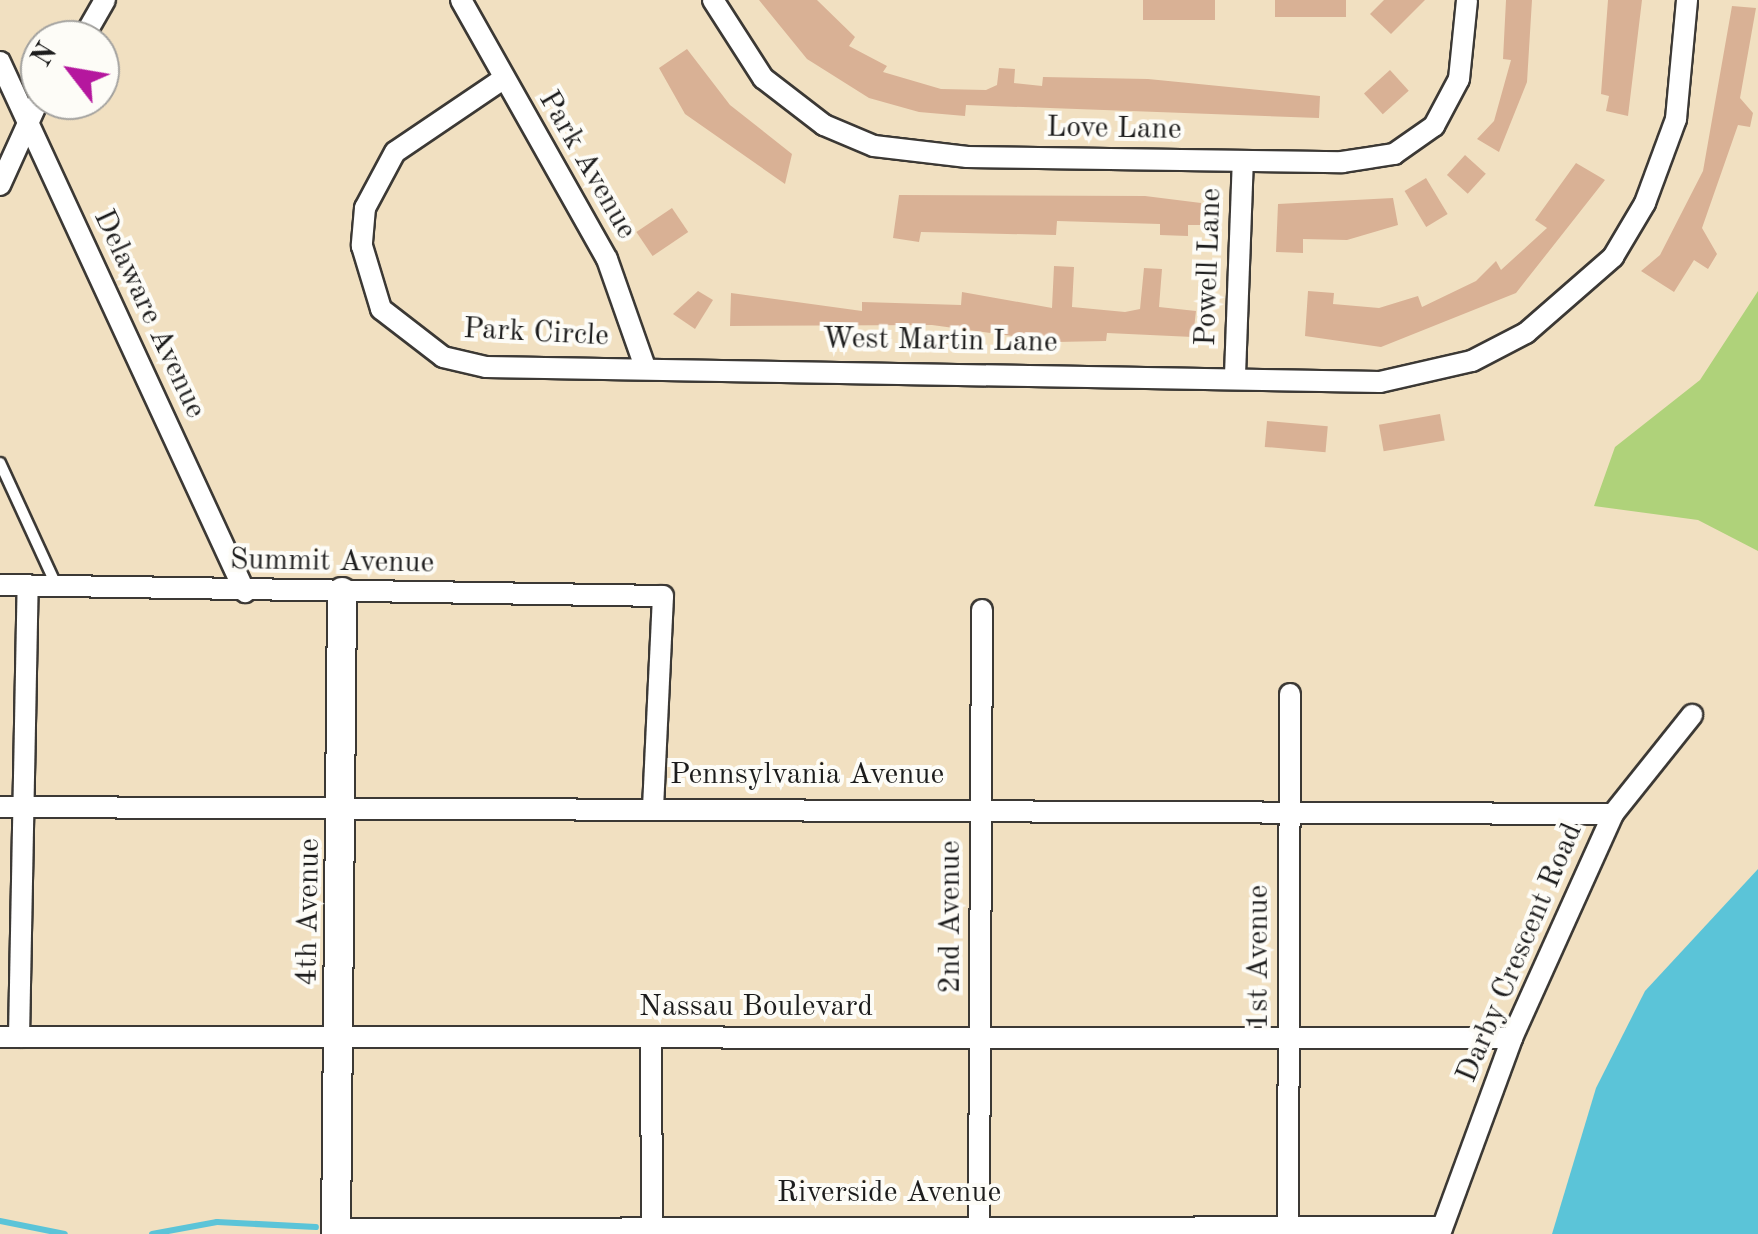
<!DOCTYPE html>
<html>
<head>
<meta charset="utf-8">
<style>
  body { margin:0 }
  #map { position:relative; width:1758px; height:1234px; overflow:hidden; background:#f1e0c1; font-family:"Old Standard TT",serif }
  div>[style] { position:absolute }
  .green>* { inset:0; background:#afd27a }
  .water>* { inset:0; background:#5bc4d8 }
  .stream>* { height:6px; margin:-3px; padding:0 3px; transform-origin:3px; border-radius:3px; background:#5bc4d8 }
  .building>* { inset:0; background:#d9b195; transform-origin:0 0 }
  .roads { filter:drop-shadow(2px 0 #3c3935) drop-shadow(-2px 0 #3c3935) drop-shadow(0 2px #3c3935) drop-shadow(0 -2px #3c3935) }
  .lane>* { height:10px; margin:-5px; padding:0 5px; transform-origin:5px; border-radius:5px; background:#fff }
  .street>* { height:20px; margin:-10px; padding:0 10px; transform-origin:10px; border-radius:10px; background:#fff }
  .secondary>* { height:28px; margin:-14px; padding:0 14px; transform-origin:14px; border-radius:14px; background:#fff }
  span { translate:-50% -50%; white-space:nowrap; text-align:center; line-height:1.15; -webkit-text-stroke:8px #fdfcf7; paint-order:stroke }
  .street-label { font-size:30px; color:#1c1c1c }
  .north { position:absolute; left:20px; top:20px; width:100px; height:100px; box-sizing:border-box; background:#fdfcf7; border:2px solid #a3a29f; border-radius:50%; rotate:301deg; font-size:28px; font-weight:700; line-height:40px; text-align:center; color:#1c1c1c }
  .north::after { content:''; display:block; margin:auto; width:35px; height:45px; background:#b5179e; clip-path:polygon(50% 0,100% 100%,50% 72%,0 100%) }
</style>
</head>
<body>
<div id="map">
  <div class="green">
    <div style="clip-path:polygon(1758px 291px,1758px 551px,1698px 520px,1594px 506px,1615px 447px,1700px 380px)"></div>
  </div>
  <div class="water">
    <div style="clip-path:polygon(1758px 869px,1758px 1234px,1552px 1234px,1596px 1088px,1645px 991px)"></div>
  </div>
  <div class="stream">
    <div style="left:0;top:1221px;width:66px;rotate:11.3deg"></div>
    <div style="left:152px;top:1234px;width:66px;rotate:-10.5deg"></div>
    <div style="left:217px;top:1222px;width:99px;rotate:2.9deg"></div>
  </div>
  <div class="building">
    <div style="clip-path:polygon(759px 0,817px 0,855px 37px,849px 46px,887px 66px,883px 72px,941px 89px,986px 90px,997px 85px,999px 68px,1015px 69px,1014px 83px,1042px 86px,1043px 77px,1148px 79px,1320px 96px,1319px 118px,966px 105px,965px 116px,919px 112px,869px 98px,807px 59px)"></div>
    <div style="left:1143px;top:0;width:72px;height:20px"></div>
    <div style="left:1275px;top:0;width:71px;height:17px"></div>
    <div style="clip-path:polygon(1384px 0,1425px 0,1391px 34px,1370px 14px)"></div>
    <div style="clip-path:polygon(1506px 0,1532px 0,1527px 82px,1499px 152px,1477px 139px,1494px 121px,1511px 60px,1503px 59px)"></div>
    <div style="clip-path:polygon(1608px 0,1642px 0,1628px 116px,1606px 111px,1609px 96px,1601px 94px)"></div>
    <div style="clip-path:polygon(1732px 6px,1756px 8px,1740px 98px,1753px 113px,1750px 127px,1738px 125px,1702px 228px,1717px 254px,1708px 269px,1694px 260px,1674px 292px,1641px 271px,1660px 255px,1703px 171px)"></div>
    <div style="clip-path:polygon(687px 49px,730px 105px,792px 154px,785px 184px,685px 114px,659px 68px)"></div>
    <div style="left:1390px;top:70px;width:28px;height:35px;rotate:48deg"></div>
    <div style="left:1465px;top:155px;width:28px;height:27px;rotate:42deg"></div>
    <div style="clip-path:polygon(1576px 163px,1605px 180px,1516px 293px,1381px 347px,1305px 336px,1308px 291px,1334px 293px,1333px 304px,1379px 308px,1418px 296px,1422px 307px,1476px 281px,1496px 261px,1501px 270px,1547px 228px,1535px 220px)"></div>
    <div style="left:1426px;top:178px;width:42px;height:25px;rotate:59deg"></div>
    <div style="clip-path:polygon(899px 195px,1145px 196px,1201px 203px,1200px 225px,1188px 225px,1188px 236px,1160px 235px,1160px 224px,1057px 221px,1056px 235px,921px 232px,919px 242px,893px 238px)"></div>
    <div style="clip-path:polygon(1393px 198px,1398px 225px,1347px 240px,1303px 239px,1303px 253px,1276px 252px,1278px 204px)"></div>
    <div style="left:672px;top:208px;width:29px;height:43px;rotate:56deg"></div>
    <div style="clip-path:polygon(1054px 266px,1074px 267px,1072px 307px,1125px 312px,1140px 309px,1144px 268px,1162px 269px,1159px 307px,1196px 311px,1193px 337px,1107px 333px,1106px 341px,1056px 342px,932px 325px,730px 326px,731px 293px,862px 311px,862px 302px,961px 305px,962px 292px,1052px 308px)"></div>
    <div style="clip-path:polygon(698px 291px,713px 300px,695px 329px,673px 314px)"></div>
    <div style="left:1440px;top:414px;width:27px;height:62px;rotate:80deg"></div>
    <div style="left:1267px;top:421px;width:61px;height:26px;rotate:5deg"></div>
  </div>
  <div class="roads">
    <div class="lane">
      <div style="left:0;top:463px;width:134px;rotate:65.3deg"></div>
    </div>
    <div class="street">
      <div style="left:461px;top:0;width:297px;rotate:60.6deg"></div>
      <div style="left:607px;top:259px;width:114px;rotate:70.6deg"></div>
      <div style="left:713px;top:0;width:93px;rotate:57.3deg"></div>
      <div style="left:763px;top:78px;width:77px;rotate:37.6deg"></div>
      <div style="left:824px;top:125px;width:54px;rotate:22.8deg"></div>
      <div style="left:874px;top:146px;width:94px;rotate:6.7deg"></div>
      <div style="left:967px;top:157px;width:375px;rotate:0.8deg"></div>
      <div style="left:1342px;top:162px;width:53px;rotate:-8.7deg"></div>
      <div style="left:1394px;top:154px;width:49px;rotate:-35deg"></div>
      <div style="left:1434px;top:126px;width:53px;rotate:-62deg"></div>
      <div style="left:1459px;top:79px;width:79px;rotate:-84.2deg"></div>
      <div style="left:82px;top:40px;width:46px;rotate:-60.1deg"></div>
      <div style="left:0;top:62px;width:584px;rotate:65.19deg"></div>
      <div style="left:503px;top:79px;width:130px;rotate:145.9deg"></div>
      <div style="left:395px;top:152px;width:64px;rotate:118.2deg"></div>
      <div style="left:365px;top:208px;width:38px;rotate:95deg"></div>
      <div style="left:362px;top:246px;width:66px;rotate:73.2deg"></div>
      <div style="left:381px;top:309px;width:78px;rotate:37.7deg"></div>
      <div style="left:443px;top:357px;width:44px;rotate:13.1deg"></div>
      <div style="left:486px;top:367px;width:894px;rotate:0.96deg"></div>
      <div style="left:1380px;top:382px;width:94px;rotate:-12.9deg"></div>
      <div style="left:1472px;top:361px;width:61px;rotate:-27.4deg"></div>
      <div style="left:1526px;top:333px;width:116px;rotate:-41.1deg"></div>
      <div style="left:1613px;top:257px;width:63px;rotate:-59.3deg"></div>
      <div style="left:1645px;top:203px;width:90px;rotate:-69.7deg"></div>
      <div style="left:1676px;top:119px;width:120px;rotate:-84.7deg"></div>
      <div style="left:0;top:185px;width:97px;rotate:-65.6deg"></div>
      <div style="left:1235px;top:375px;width:214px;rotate:-87.9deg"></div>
      <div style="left:0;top:585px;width:663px;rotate:0.95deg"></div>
      <div style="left:663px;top:596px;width:209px;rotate:92.7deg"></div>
      <div style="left:0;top:807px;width:1613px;rotate:0.25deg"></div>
      <div style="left:0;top:1037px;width:1512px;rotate:0.04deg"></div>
      <div style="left:19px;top:1037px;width:452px;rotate:-88.9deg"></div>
      <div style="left:651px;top:1037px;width:197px;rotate:89.7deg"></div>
      <div style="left:1288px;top:1221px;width:527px;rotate:-89.78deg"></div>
      <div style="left:979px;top:1222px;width:612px;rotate:-89.72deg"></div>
      <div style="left:336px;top:1229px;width:1106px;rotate:-0.1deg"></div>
      <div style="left:1440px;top:1234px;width:209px;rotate:-69.8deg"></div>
      <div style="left:1512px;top:1038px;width:246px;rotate:-65.7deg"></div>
      <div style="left:1613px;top:814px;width:127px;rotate:-51.4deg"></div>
    </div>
    <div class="secondary">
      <div style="left:336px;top:1234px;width:642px;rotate:-89.46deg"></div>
    </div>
  </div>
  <div class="street-label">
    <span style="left:1114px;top:129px;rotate:1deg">Love Lane</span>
    <span style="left:587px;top:165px;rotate:60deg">Park Avenue</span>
    <span style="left:1209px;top:267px;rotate:-88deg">Powell Lane</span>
    <span style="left:149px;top:314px;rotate:65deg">Delaware Avenue</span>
    <span style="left:536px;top:333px;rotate:3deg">Park Circle</span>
    <span style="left:940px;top:341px;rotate:1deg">West Martin Lane</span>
    <span style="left:332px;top:562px;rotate:1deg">Summit Avenue</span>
    <span style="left:807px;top:775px">Pennsylvania Avenue</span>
    <span style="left:309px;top:912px;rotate:-89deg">4th Avenue</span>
    <span style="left:951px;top:917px;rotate:-90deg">2nd Avenue</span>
    <span style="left:1520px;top:953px;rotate:-67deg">Darby Crescent Road</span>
    <span style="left:1259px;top:957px;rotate:-90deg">1st Avenue</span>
    <span style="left:756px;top:1007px">Nassau Boulevard</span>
    <span style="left:889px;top:1193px">Riverside Avenue</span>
  </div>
  <div class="north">N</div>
</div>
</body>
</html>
